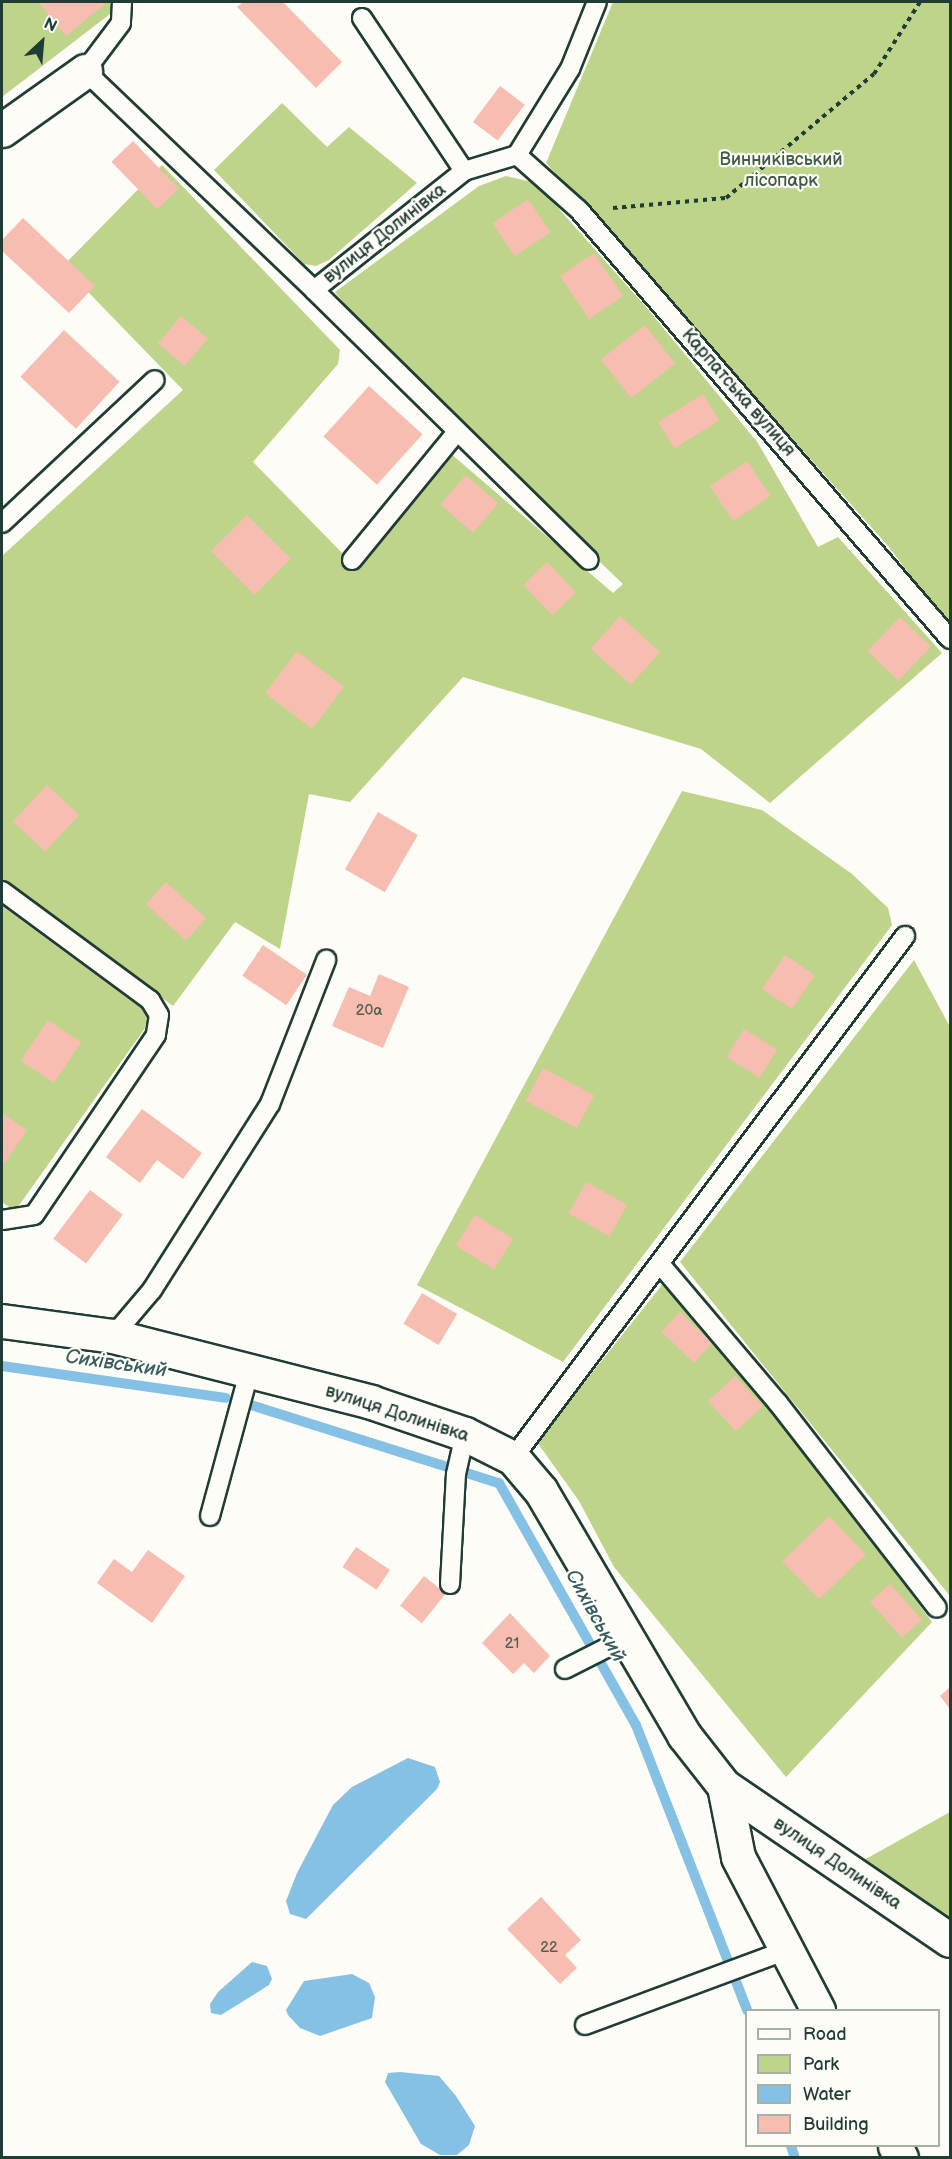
<!DOCTYPE html>
<html>
<head>
<meta charset="utf-8">
<style>
  body { margin:0 }
  #map { position:relative; width:952px; height:2159px; overflow:hidden; background:#fdfcf7; font-family:"Balsamiq Sans",sans-serif }
  div>[style] { position:absolute }
  .green>* { inset:0; background:#bed48a }
  .water>* { inset:0; background:#85c1e4 }
  .stream>* { height:10px; margin:-5px; padding:0 5px; transform-origin:5px; border-radius:5px; background:#85c1e4 }
  .building>* { inset:0; background:#f7bdb1; transform-origin:0 0 }
  .path>* { height:4px; margin-top:-2px; transform-origin:0; background:repeating-linear-gradient(90deg,#1f3d34 0 4.5px,transparent 0 9px) }
  .roads { filter:drop-shadow(2px 0 #1f3d34) drop-shadow(-2px 0 #1f3d34) drop-shadow(0 2px #1f3d34) drop-shadow(0 -2px #1f3d34) }
  .lane>* { height:18px; margin:-9px; padding:0 9px; transform-origin:9px; border-radius:9px; background:#fdfcf7 }
  .street>* { height:33px; margin:-16.5px; padding:0 16.5px; transform-origin:16.5px; border-radius:16.5px; background:#fdfcf7 }
  .secondary>* { height:33px; margin:-16.5px; padding:0 16.5px; transform-origin:16.5px; border-radius:16.5px; background:#fdfcf7 }
  span { translate:-50% -50%; white-space:nowrap; text-align:center; line-height:1.15; -webkit-text-stroke:4.5px #fdfcf7; paint-order:stroke }
  .number-label { font-size:15px; color:#555d53 }
  .number-label span { -webkit-text-stroke-width:0 }
  .park-label { font-size:18px; color:#3f5b45 }
  .street-label { font-size:18px; color:#1f3d34 }
  .water-label { font-size:20px; color:#385e60; font-style:italic }
  .frame { position:absolute; inset:0; border:3px solid #1f3d34; pointer-events:none }
  .legend { position:absolute; left:745px; top:2009px; width:195px; height:138px; box-sizing:border-box; background:#fdfcf7; border:2px solid #a4b0a9; margin:0; padding:8px 10px; list-style:none; font-size:18px; color:#1f3d34 }
  .legend li { display:flex; align-items:center; gap:12px; height:30px }
  .legend b { width:30px; border:2px solid #a4b0a9 }
  .north { position:absolute; left:12px; top:12px; width:60px; height:60px; -webkit-text-stroke:4px #fdfcf7; paint-order:stroke; rotate:26deg; font-size:16px; font-weight:700; line-height:24px; text-align:center; color:#1f3d34 }
  .north::after { content:''; display:block; margin:auto; width:21px; height:27px; background:#1f3d34; clip-path:polygon(50% 0,100% 100%,50% 72%,0 100%) }
</style>
</head>
<body>
<div id="map">
  <div class="green">
    <div style="clip-path:polygon(2px 2px,112px 2px,110px 14px,2px 97px)"></div>
    <div style="clip-path:polygon(613px 2px,950px 2px,950px 629px,889px 547px,546px 163px)"></div>
    <div style="clip-path:polygon(282px 103px,327px 147px,349px 127px,417px 183px,329px 260px,316px 266px,304px 264px,214px 170px)"></div>
    <div style="clip-path:polygon(162px 165px,340px 350px,338px 364px,253px 462px,354px 565px,450px 453px,613px 593px,623px 584px,400px 371px,335px 292px,479px 186px,506px 176px,536px 183px,646px 307px,758px 443px,818px 547px,838px 537px,942px 653px,770px 803px,701px 749px,463px 677px,350px 802px,309px 794px,280px 949px,235px 922px,173px 1006px,2px 879px,2px 556px,183px 390px,63px 266px)"></div>
    <div style="clip-path:polygon(682px 791px,762px 810px,852px 874px,888px 908px,892px 925px,563px 1362px,417px 1285px)"></div>
    <div style="clip-path:polygon(2px 906px,153px 1017px,15px 1211px,2px 1202px)"></div>
    <div style="clip-path:polygon(914px 960px,950px 1027px,950px 1596px,680px 1262px)"></div>
    <div style="clip-path:polygon(662px 1285px,772px 1407px,932px 1622px,786px 1777px,614px 1567px,579px 1501px,537px 1442px)"></div>
    <div style="clip-path:polygon(950px 1812px,950px 1936px,855px 1865px)"></div>
  </div>
  <div class="water">
    <div style="clip-path:polygon(408px 1758px,435px 1767px,440px 1782px,437px 1789px,306px 1919px,290px 1914px,286px 1901px,297px 1873px,333px 1805px,352px 1787px)"></div>
    <div style="clip-path:polygon(252px 1962px,267px 1966px,272px 1979px,269px 1985px,221px 2015px,211px 2013px,210px 2004px,218px 1992px)"></div>
    <div style="clip-path:polygon(352px 1974px,369px 1983px,375px 1997px,372px 2018px,320px 2036px,300px 2028px,288px 2015px,286px 2010px,304px 1981px)"></div>
    <div style="clip-path:polygon(400px 2072px,439px 2076px,456px 2096px,475px 2126px,469px 2145px,457px 2155px,440px 2155px,421px 2144px,385px 2082px,388px 2073px)"></div>
  </div>
  <div class="stream">
    <div style="left:2px;top:1366px;width:226px;rotate:8.1deg"></div>
    <div style="left:251px;top:1405px;width:260px;rotate:17.5deg"></div>
    <div style="left:499px;top:1483px;width:278px;rotate:60.5deg"></div>
    <div style="left:636px;top:1725px;width:306px;rotate:68.7deg"></div>
    <div style="left:791px;top:2146px;width:13px;rotate:72deg"></div>
  </div>
  <div class="building">
    <div style="clip-path:polygon(38px 2px,102px 2px,105px 4px,66px 36px)"></div>
    <div style="clip-path:polygon(243px 2px,283px 2px,342px 62px,316px 88px,237px 7px)"></div>
    <div style="left:500px;top:86px;width:31px;height:45px;rotate:37deg"></div>
    <div style="left:133px;top:141px;width:66px;height:30px;rotate:46deg"></div>
    <div style="left:528px;top:199px;width:40px;height:43px;rotate:56deg"></div>
    <div style="clip-path:polygon(23px 218px,95px 286px,69px 313px,2px 251px,2px 240px)"></div>
    <div style="left:594px;top:253px;width:52px;height:41px;rotate:56deg"></div>
    <div style="left:181px;top:316px;width:35px;height:36px;rotate:40deg"></div>
    <div style="left:645px;top:325px;width:49px;height:56px;rotate:52deg"></div>
    <div style="left:64px;top:330px;width:76px;height:64px;rotate:43deg"></div>
    <div style="left:369px;top:386px;width:72px;height:68px;rotate:42deg"></div>
    <div style="left:703px;top:394px;width:31px;height:53px;rotate:58deg"></div>
    <div style="left:747px;top:461px;width:42px;height:45px;rotate:56deg"></div>
    <div style="left:466px;top:475px;width:43px;height:39px;rotate:41deg"></div>
    <div style="left:247px;top:515px;width:62px;height:51px;rotate:45deg"></div>
    <div style="left:547px;top:562px;width:42px;height:33px;rotate:46deg"></div>
    <div style="left:620px;top:616px;width:54px;height:44px;rotate:42deg"></div>
    <div style="left:900px;top:617px;width:43px;height:47px;rotate:44deg"></div>
    <div style="left:297px;top:651px;width:59px;height:53px;rotate:37deg"></div>
    <div style="left:47px;top:785px;width:44px;height:50px;rotate:43deg"></div>
    <div style="left:378px;top:812px;width:46px;height:66px;rotate:30deg"></div>
    <div style="left:166px;top:882px;width:54px;height:30px;rotate:42deg"></div>
    <div style="left:263px;top:945px;width:53px;height:37px;rotate:34deg"></div>
    <div style="left:785px;top:955px;width:36px;height:41px;rotate:34deg"></div>
    <div style="clip-path:polygon(379px 974px,409px 987px,383px 1048px,332px 1026px,349px 987px,370px 996px)"></div>
    <div style="left:48px;top:1020px;width:40px;height:49px;rotate:34deg"></div>
    <div style="left:744px;top:1029px;width:39px;height:33px;rotate:32deg"></div>
    <div style="left:543px;top:1068px;width:58px;height:37px;rotate:28deg"></div>
    <div style="clip-path:polygon(142px 1109px,202px 1153px,183px 1179px,157px 1160px,140px 1183px,106px 1157px)"></div>
    <div style="clip-path:polygon(2px 1113px,27px 1130px,5px 1163px,2px 1161px)"></div>
    <div style="left:586px;top:1182px;width:47px;height:36px;rotate:29deg"></div>
    <div style="left:90px;top:1190px;width:41px;height:61px;rotate:37deg"></div>
    <div style="left:475px;top:1215px;width:45px;height:36px;rotate:32deg"></div>
    <div style="left:422px;top:1293px;width:41px;height:36px;rotate:31deg"></div>
    <div style="left:680px;top:1312px;width:45px;height:27px;rotate:44deg"></div>
    <div style="left:735px;top:1376px;width:41px;height:37px;rotate:47deg"></div>
    <div style="left:829px;top:1516px;width:53px;height:65px;rotate:46deg"></div>
    <div style="left:356px;top:1547px;width:41px;height:24px;rotate:34deg"></div>
    <div style="clip-path:polygon(148px 1550px,185px 1576px,152px 1623px,97px 1583px,114px 1559px,132px 1572px)"></div>
    <div style="left:424px;top:1576px;width:28px;height:38px;rotate:39deg"></div>
    <div style="left:890px;top:1584px;width:48px;height:27px;rotate:48deg"></div>
    <div style="clip-path:polygon(510px 1613px,550px 1656px,534px 1673px,524px 1663px,513px 1674px,482px 1643px)"></div>
    <div style="clip-path:polygon(950px 1687px,950px 1709px,940px 1696px)"></div>
    <div style="clip-path:polygon(541px 1897px,581px 1940px,565px 1955px,577px 1968px,560px 1984px,507px 1929px)"></div>
  </div>
  <div class="path">
    <div style="left:613px;top:208px;width:113px;rotate:-5.1deg"></div>
    <div style="left:726px;top:198px;width:193px;rotate:-40deg"></div>
    <div style="left:874px;top:74px;width:85px;rotate:-57.4deg"></div>
  </div>
  <div class="roads">
    <div class="lane">
      <div style="left:122px;top:2px;width:21px;rotate:93deg"></div>
      <div style="left:121px;top:23px;width:60px;rotate:126.9deg"></div>
      <div style="left:85px;top:71px;width:317px;rotate:43.7deg"></div>
      <div style="left:314px;top:290px;width:191px;rotate:-38.4deg"></div>
      <div style="left:464px;top:171px;width:55px;rotate:-16.8deg"></div>
      <div style="left:517px;top:155px;width:101px;rotate:-58.4deg"></div>
      <div style="left:570px;top:69px;width:72px;rotate:-68.1deg"></div>
      <div style="left:362px;top:18px;width:184px;rotate:56.3deg"></div>
      <div style="left:517px;top:155px;width:83px;rotate:41.6deg"></div>
      <div style="left:579px;top:210px;width:567px;rotate:49.15deg"></div>
      <div style="left:314px;top:290px;width:385px;rotate:44.5deg"></div>
      <div style="left:2px;top:523px;width:209px;rotate:-43.1deg"></div>
      <div style="left:352px;top:560px;width:163px;rotate:-50.7deg"></div>
      <div style="left:2px;top:891px;width:184px;rotate:36.4deg"></div>
      <div style="left:150px;top:1000px;width:17px;rotate:59deg"></div>
      <div style="left:159px;top:1015px;width:20px;rotate:99deg"></div>
      <div style="left:156px;top:1035px;width:217px;rotate:124.1deg"></div>
      <div style="left:34px;top:1215px;width:32px;rotate:171deg"></div>
      <div style="left:660px;top:1264px;width:182px;rotate:49.7deg"></div>
      <div style="left:778px;top:1403px;width:259px;rotate:52.2deg"></div>
      <div style="left:113px;top:1336px;width:60px;rotate:-49.7deg"></div>
      <div style="left:152px;top:1290px;width:220px;rotate:-57.6deg"></div>
      <div style="left:270px;top:1104px;width:155px;rotate:-68.7deg"></div>
      <div style="left:513px;top:1458px;width:653px;rotate:-53.09deg"></div>
      <div style="left:210px;top:1516px;width:149px;rotate:-74.8deg"></div>
      <div style="left:450px;top:1584px;width:110px;rotate:-86.9deg"></div>
      <div style="left:456px;top:1474px;width:41px;rotate:-77.3deg"></div>
      <div style="left:565px;top:1669px;width:71px;rotate:-26.9deg"></div>
      <div style="left:585px;top:2025px;width:212px;rotate:-20.4deg"></div>
    </div>
    <div class="street">
      <div style="left:2px;top:130px;width:102px;rotate:-35.4deg"></div>
      <div style="left:724px;top:1786px;width:273px;rotate:34.3deg"></div>
      <div style="left:724px;top:1786px;width:72px;rotate:78.8deg"></div>
      <div style="left:738px;top:1857px;width:173px;rotate:62.4deg"></div>
      <div style="left:895px;top:2146px;width:13px;rotate:63deg"></div>
    </div>
    <div class="secondary">
      <div style="left:2px;top:1321px;width:112px;rotate:7.7deg"></div>
      <div style="left:113px;top:1336px;width:266px;rotate:14.3deg"></div>
      <div style="left:371px;top:1402px;width:99px;rotate:18.8deg"></div>
      <div style="left:465px;top:1434px;width:54px;rotate:26.6deg"></div>
      <div style="left:513px;top:1458px;width:43px;rotate:49.7deg"></div>
      <div style="left:541px;top:1491px;width:283px;rotate:59.6deg"></div>
      <div style="left:684px;top:1735px;width:65px;rotate:51.9deg"></div>
    </div>
  </div>
  <div class="number-label">
    <span style="left:369px;top:1011px">20а</span>
    <span style="left:512px;top:1644px">21</span>
    <span style="left:549px;top:1948px">22</span>
  </div>
  <div class="park-label">
    <span style="left:781px;top:171px">Винниківський<br>лісопарк</span>
  </div>
  <div class="street-label">
    <span style="left:385px;top:234px;rotate:-38deg">вулиця Долинівка</span>
    <span style="left:738px;top:393px;rotate:49deg">Карпатська вулиця</span>
    <span style="left:397px;top:1414px;rotate:18deg">вулиця Долинівка</span>
    <span style="left:837px;top:1864px;rotate:34deg">вулиця Долинівка</span>
  </div>
  <div class="water-label">
    <span style="left:116px;top:1364px;rotate:8deg">Сихівський</span>
    <span style="left:595px;top:1616px;rotate:61deg">Сихівський</span>
  </div>
  <div class="frame"></div>
  <ul class="legend">
  <li><b style="height:8px;background:#fdfcf7"></b>Road</li>
  <li><b style="height:16px;background:#bed48a"></b>Park</li>
  <li><b style="height:16px;background:#85c1e4"></b>Water</li>
  <li><b style="height:16px;background:#f7bdb1"></b>Building</li>
  </ul>
  <div class="north">N</div>
</div>
</body>
</html>
